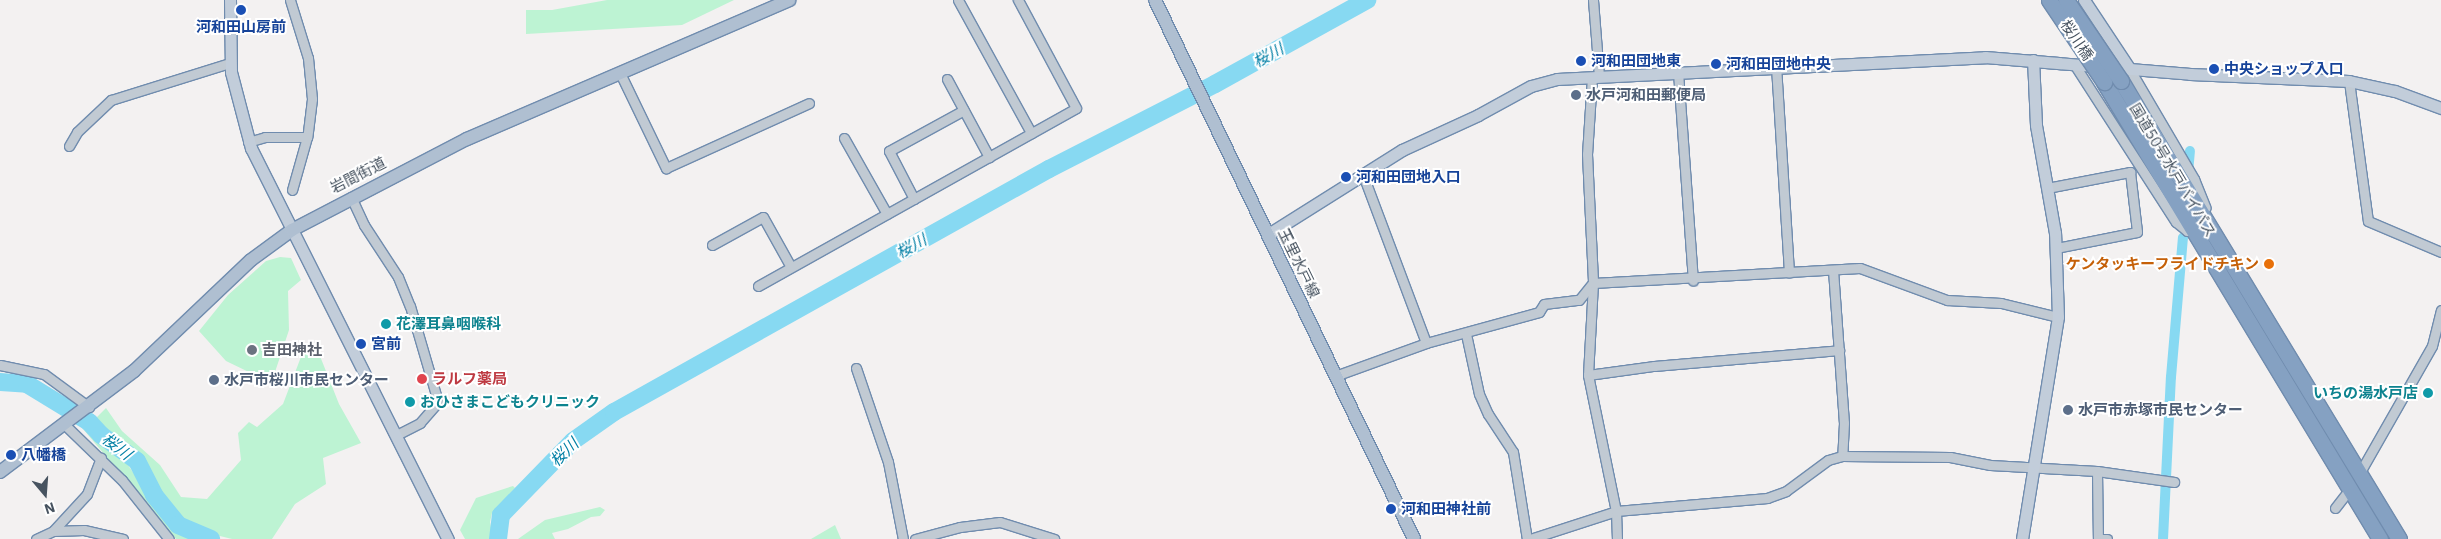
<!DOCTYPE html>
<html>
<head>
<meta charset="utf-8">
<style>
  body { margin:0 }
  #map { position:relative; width:2441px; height:539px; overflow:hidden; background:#f3f1f1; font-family:"IBM Plex Sans","Noto Sans JP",sans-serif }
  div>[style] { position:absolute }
  .green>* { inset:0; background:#bdf3d3 }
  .canal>* { height:10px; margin:-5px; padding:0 5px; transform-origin:5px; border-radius:5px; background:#87d9f2 }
  .river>* { height:18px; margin:-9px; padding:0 9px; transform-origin:9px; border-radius:9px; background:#87d9f2 }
  .roads { filter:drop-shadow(1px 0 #708cae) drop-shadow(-1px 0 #708cae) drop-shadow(0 1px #708cae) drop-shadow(0 -1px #708cae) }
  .street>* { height:9px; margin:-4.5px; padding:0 4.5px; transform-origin:4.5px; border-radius:4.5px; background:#c1cad3 }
  .secondary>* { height:11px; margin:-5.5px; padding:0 5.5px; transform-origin:5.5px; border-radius:5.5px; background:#c2cdda }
  .primary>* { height:12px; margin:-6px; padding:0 6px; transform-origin:6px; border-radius:6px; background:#afbfd1 }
  .highway>* { height:15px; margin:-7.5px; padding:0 7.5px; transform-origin:7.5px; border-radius:7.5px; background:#85a1c2 }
  .bridges { filter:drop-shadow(1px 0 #708cae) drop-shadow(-1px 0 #708cae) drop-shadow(0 1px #708cae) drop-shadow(0 -1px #708cae) }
  .highway-bridge>* { height:15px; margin:-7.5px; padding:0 7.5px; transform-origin:7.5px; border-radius:7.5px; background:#85a1c2 }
  .dots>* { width:14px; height:14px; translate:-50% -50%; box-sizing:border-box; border:2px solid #fff; border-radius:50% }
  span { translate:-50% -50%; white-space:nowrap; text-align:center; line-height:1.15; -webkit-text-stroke:4px #fff; paint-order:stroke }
  .transit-label { font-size:15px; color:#164399; font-weight:700 }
  .left { translate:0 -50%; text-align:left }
  .street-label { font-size:15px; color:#475360 }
  .service-label { font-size:15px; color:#4e5e75; font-weight:700 }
  .food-label { font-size:15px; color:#c56008; font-weight:700 }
  .right { translate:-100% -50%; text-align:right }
  .culture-label { font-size:15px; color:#0d838f; font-weight:700 }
  .worship-label { font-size:15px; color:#5b616d; font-weight:700 }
  .health-label { font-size:15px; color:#be3a42; font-weight:700 }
  .water-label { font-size:16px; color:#0480a6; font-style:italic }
  .north { position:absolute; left:20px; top:469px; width:50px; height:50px; -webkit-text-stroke:4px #fff; paint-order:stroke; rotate:162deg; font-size:14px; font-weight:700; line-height:20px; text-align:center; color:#475360 }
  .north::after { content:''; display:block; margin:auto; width:18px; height:22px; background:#475360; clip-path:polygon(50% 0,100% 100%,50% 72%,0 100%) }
</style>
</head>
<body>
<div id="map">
  <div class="green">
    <div style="clip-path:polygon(607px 0,734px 0,682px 25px,526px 34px,526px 10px,552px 10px)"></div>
    <div style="clip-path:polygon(280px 257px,291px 258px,301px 280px,288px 291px,289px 330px,274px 375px,263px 379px,226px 361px,199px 331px,228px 295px,266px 261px)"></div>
    <div style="clip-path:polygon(316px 346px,339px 404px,361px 443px,323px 458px,326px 484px,295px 504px,272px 539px,232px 539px,212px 534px,182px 519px,161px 494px,143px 461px,95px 419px,106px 408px,122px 431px,160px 465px,181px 497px,207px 499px,241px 460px,238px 433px,249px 422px,257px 427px,283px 404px,304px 349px)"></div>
    <div style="clip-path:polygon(85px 427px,122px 456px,165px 520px,200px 539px,176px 539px,83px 429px)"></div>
    <div style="clip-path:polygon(513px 486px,515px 488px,492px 513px,490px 522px,493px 539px,465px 539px,460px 530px,476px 498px)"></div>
    <div style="clip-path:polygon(600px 507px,605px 510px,600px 516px,591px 517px,568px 529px,552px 533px,555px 539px,518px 539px,545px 520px)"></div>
    <div style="clip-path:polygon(835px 525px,841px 539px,811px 539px)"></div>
  </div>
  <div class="canal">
    <div style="left:2188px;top:173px;width:22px;rotate:-85deg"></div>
    <div style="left:2163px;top:539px;width:162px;rotate:-87.2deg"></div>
    <div style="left:2171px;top:377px;width:140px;rotate:-85.1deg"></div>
  </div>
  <div class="river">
    <div style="left:0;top:382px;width:27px;rotate:4deg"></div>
    <div style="left:27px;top:384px;width:73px;rotate:31.5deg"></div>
    <div style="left:89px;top:422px;width:18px;rotate:47deg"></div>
    <div style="left:101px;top:435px;width:44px;rotate:35.8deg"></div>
    <div style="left:137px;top:461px;width:38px;rotate:63deg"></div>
    <div style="left:154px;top:495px;width:38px;rotate:51deg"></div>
    <div style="left:178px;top:525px;width:36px;rotate:23deg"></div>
    <div style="left:498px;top:539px;width:24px;rotate:-83deg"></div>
    <div style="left:501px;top:515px;width:103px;rotate:-45.8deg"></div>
    <div style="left:573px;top:441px;width:50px;rotate:-35.3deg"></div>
    <div style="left:614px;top:412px;width:498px;rotate:-29.2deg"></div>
    <div style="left:1049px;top:169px;width:186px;rotate:-27.1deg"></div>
    <div style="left:1215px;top:84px;width:174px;rotate:-28.9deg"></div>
  </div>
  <div class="roads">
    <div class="street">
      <div style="left:290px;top:0;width:61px;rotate:72.8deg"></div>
      <div style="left:308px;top:58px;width:41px;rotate:84.4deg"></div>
      <div style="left:312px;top:99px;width:38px;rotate:97deg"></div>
      <div style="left:307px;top:137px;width:55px;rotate:105.8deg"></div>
      <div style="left:958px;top:0;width:152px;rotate:61.2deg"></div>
      <div style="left:1593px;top:0;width:76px;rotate:85.5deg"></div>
      <div style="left:2074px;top:64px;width:188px;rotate:57.2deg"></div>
      <div style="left:2176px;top:222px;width:14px;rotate:39deg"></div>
      <div style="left:2187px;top:231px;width:7px"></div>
      <div style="left:1776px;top:66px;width:207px;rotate:86.4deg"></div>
      <div style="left:2129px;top:68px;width:129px;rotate:59.6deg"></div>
      <div style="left:2194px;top:179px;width:31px;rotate:68deg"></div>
      <div style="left:1678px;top:72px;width:209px;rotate:85.9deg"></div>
      <div style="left:620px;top:73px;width:106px;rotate:64.2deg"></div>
      <div style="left:666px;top:168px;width:157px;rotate:-24.4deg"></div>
      <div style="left:1592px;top:77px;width:77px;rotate:93.7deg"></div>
      <div style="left:1587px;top:154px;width:129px;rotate:87.3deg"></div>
      <div style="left:1593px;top:283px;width:92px;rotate:93.1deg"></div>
      <div style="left:1588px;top:375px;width:139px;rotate:78.4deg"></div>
      <div style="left:1616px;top:511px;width:28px;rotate:88deg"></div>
      <div style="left:947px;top:79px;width:89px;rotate:61.7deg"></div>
      <div style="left:2349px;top:81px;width:141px;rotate:82.3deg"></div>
      <div style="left:2368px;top:221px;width:79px;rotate:23deg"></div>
      <div style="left:844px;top:138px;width:87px;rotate:60.5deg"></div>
      <div style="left:248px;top:142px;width:18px;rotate:-16deg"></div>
      <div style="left:265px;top:137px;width:42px"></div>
      <div style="left:69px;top:146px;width:16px;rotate:-60deg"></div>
      <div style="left:77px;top:132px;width:47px;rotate:-43.3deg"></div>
      <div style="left:111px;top:100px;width:125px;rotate:-17.3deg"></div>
      <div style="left:1363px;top:175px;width:179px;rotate:69.4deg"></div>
      <div style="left:2047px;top:188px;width:85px;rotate:-10.9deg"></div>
      <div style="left:2130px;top:172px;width:60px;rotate:83.3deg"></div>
      <div style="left:2137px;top:232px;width:83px;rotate:168.8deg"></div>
      <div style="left:351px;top:197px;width:31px;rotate:65deg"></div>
      <div style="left:364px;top:225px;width:62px;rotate:56.8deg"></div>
      <div style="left:398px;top:277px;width:31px;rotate:68deg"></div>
      <div style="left:410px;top:306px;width:100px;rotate:73.7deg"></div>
      <div style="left:438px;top:402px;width:28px;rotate:131deg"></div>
      <div style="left:420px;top:423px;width:27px;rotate:153deg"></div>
      <div style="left:914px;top:199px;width:54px;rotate:-117.5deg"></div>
      <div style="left:889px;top:151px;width:85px;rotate:-28.7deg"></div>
      <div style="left:712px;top:245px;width:58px;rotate:-28.8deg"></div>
      <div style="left:763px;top:217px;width:57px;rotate:60.8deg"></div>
      <div style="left:1833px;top:270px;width:153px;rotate:85.9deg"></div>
      <div style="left:1844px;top:423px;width:33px;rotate:93deg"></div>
      <div style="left:758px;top:286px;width:364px;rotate:-29.2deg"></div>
      <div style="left:1076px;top:108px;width:123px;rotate:-118.2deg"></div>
      <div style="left:1466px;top:334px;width:61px;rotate:77.8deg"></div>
      <div style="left:1479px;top:394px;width:22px;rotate:66deg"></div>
      <div style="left:1488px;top:414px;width:45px;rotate:56.7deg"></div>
      <div style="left:1513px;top:452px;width:88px;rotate:80.9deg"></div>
      <div style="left:0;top:365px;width:45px;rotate:11.6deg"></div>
      <div style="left:44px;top:374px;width:56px;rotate:36.3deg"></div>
      <div style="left:856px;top:368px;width:99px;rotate:71.2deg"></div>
      <div style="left:888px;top:462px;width:78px;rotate:79deg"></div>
      <div style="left:1588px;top:375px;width:67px;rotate:-7.8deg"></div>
      <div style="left:1654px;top:366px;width:186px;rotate:-4.9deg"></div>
      <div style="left:1335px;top:376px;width:97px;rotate:-19.9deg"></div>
      <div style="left:1426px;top:343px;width:117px;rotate:-15.3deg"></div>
      <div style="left:1539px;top:312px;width:9px;rotate:-58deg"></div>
      <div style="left:1544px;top:304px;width:35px;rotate:-7deg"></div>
      <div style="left:1579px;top:300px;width:22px;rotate:-51deg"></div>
      <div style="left:1593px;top:283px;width:267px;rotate:-3.2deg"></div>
      <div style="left:1860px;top:268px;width:93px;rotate:20.2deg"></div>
      <div style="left:1947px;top:300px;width:54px;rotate:3.2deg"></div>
      <div style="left:2001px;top:303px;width:59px;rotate:13.8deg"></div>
      <div style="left:66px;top:426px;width:78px;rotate:44deg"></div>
      <div style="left:122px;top:480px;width:75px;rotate:51.5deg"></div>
      <div style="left:2097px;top:471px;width:68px;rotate:89.2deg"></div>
      <div style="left:2098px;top:539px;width:9px"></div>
      <div style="left:2359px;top:474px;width:147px;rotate:-60.3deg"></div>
      <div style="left:2432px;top:346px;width:37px;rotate:-76deg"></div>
      <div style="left:2335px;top:508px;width:24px;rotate:-52deg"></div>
      <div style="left:53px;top:531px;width:50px;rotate:-47.4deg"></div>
      <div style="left:87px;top:494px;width:39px;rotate:-69deg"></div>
      <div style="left:36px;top:539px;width:19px;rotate:-25deg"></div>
      <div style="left:53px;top:531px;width:31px;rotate:-2deg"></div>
      <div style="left:84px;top:530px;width:40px;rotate:13deg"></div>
      <div style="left:915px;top:539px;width:47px;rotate:-14.9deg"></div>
      <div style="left:960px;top:527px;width:40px;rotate:-7.1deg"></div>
      <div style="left:1000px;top:522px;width:57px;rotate:17.5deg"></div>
      <div style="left:1530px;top:539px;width:90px;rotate:-18deg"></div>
      <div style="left:1616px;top:511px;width:152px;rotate:-4.9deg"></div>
      <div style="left:1767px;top:498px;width:20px;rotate:-20deg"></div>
      <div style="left:1786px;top:491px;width:52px;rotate:-36.4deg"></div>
      <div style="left:1828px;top:460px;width:15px;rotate:-16deg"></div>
      <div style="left:1842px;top:456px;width:108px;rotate:0.5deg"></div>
      <div style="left:1950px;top:457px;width:41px;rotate:11.3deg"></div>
      <div style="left:1990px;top:465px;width:107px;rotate:3.2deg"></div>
      <div style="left:2097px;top:471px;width:78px;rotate:8.1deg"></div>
    </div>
    <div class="secondary">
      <div style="left:230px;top:0;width:72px;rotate:89.2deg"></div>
      <div style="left:231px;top:72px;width:79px;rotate:75.3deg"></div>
      <div style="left:251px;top:148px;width:438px;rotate:63.3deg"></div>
      <div style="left:2084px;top:0;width:82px;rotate:56.5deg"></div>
      <div style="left:1267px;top:235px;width:160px;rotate:-32.2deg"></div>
      <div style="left:1402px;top:150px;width:84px;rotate:-24.7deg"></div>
      <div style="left:1478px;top:115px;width:60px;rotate:-28.7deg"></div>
      <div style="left:1531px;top:86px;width:27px;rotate:-15deg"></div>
      <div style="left:1557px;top:79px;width:429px;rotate:-2.9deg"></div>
      <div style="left:1985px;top:57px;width:206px;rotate:4.7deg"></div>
      <div style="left:2190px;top:74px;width:159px;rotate:2.5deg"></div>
      <div style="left:2349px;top:81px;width:47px;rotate:12.3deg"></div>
      <div style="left:2395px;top:91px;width:49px;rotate:20.3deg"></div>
      <div style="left:2022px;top:539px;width:225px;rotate:-80.8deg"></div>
      <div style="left:2058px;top:317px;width:84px;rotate:-92deg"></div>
      <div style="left:2055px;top:233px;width:110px;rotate:-100deg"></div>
      <div style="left:2036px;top:125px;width:65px;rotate:-92.6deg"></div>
    </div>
    <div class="primary">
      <div style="left:1155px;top:0;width:598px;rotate:64.33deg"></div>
      <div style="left:0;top:472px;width:168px;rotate:-37deg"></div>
      <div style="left:134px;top:371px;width:161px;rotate:-43.5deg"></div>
      <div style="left:251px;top:260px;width:51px;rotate:-36.2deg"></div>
      <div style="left:292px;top:230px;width:197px;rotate:-27.5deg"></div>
      <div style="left:467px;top:139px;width:351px;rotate:-23.3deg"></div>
    </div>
    <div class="highway">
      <div style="left:2121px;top:81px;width:536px;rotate:58.74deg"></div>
      <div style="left:2104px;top:82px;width:534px;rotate:58.87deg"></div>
    </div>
  </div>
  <div class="bridges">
    <div class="highway-bridge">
      <div style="left:2049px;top:0;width:99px;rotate:56.1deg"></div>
      <div style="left:2066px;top:0;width:98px;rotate:55.8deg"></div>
    </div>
  </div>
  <div class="dots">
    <div style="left:241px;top:10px;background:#1a4fb4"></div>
    <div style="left:1581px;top:61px;background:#1a4fb4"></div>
    <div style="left:1716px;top:64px;background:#1a4fb4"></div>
    <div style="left:2214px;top:69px;background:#1a4fb4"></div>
    <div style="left:1576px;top:95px;background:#5c6f8a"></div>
    <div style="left:1346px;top:177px;background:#1a4fb4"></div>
    <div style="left:2269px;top:264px;background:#e8710a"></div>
    <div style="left:386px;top:324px;background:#0f9aa8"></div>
    <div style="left:361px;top:344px;background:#1a4fb4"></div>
    <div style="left:252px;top:350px;background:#6b7280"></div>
    <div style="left:422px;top:379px;background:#e0444e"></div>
    <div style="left:214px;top:380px;background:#5c6f8a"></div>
    <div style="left:2428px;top:393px;background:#0f9aa8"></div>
    <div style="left:410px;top:402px;background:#0f9aa8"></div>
    <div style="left:2068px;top:410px;background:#5c6f8a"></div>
    <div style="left:11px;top:455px;background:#1a4fb4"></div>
    <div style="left:1391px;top:509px;background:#1a4fb4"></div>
  </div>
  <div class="transit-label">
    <span style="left:241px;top:27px">河和田山房前</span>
    <span class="left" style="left:1591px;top:61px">河和田団地東</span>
    <span class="left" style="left:1726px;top:64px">河和田団地中央</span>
    <span class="left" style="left:2224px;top:69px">中央ショップ入口</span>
    <span class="left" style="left:1356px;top:177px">河和田団地入口</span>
    <span class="left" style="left:371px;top:344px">宮前</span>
    <span class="left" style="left:21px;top:455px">八幡橋</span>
    <span class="left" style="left:1401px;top:509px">河和田神社前</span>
  </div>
  <div class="street-label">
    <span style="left:2077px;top:40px;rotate:56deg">桜川橋</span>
    <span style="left:2173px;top:170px;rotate:59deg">国道50号水戸バイパス</span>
    <span style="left:358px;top:175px;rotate:-27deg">岩間街道</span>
    <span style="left:1299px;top:263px;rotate:64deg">玉里水戸線</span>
  </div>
  <div class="service-label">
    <span class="left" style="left:1586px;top:95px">水戸河和田郵便局</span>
    <span class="left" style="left:224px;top:380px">水戸市桜川市民センター</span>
    <span class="left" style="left:2078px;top:410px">水戸市赤塚市民センター</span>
  </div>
  <div class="food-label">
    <span class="right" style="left:2259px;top:264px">ケンタッキーフライドチキン</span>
  </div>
  <div class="culture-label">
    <span class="left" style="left:396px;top:324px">花澤耳鼻咽喉科</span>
    <span class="right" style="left:2418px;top:393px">いちの湯水戸店</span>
    <span class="left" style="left:420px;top:402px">おひさまこどもクリニック</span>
  </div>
  <div class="worship-label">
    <span class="left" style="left:262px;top:350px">吉田神社</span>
  </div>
  <div class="health-label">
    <span class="left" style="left:432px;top:379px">ラルフ薬局</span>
  </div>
  <div class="water-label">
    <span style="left:1268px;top:55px;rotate:-29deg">桜川</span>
    <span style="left:911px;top:246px;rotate:-29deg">桜川</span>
    <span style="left:117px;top:446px;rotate:37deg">桜川</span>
    <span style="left:564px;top:452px;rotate:-44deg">桜川</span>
  </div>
  <div class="north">N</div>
</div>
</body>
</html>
